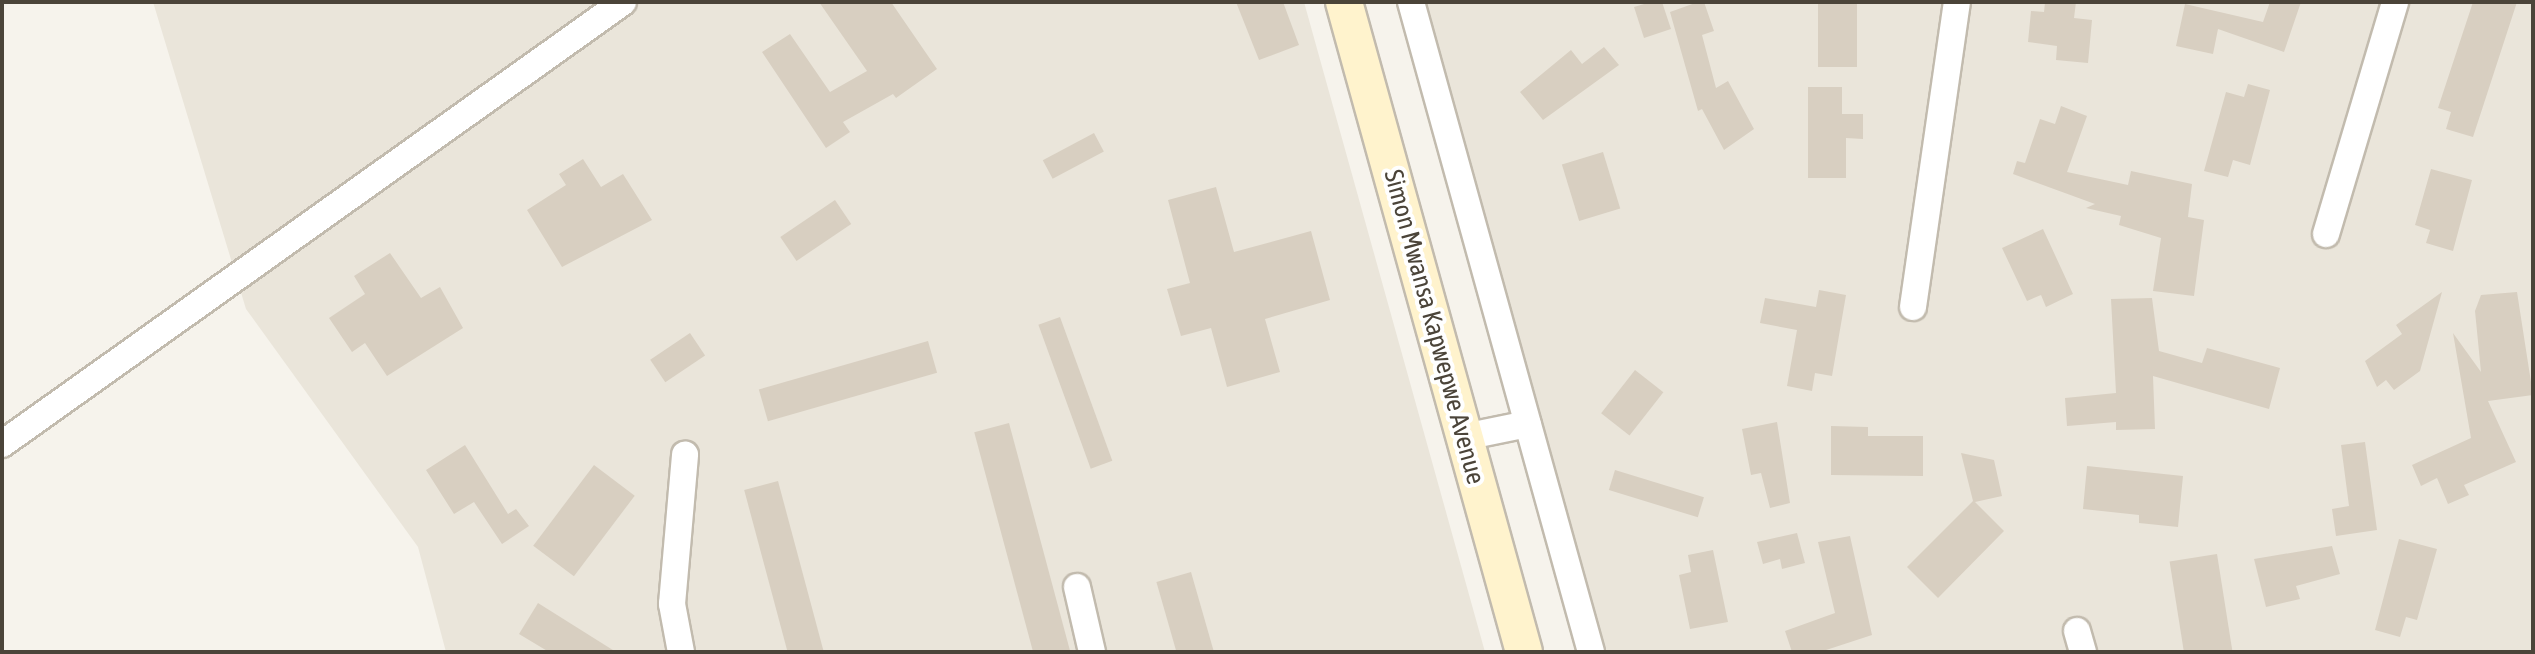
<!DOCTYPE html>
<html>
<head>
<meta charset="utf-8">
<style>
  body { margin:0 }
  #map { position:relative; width:2535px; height:654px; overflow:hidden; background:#f6f3ec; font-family:"Asap Condensed",sans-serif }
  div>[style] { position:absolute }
  .residential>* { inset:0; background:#eae5da }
  .building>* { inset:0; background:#d8cfc1; transform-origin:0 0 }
  .roads { filter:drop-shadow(2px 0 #c2bbae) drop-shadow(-2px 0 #c2bbae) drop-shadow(0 2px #c2bbae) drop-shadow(0 -2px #c2bbae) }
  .street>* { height:26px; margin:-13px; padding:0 13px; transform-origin:13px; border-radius:13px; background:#fff }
  .secondary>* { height:36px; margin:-18px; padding:0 18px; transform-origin:18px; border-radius:18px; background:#fff3cd }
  span { translate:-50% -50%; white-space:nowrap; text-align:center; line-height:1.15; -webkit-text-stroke:8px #fff; paint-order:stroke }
  .street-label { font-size:26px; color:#4b4439 }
  .frame { position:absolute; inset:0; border:4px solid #4b4439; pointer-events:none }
</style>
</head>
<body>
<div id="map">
  <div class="residential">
    <div style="clip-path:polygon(153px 2px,1304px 2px,1485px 652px,446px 652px,418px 547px,246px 309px)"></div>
    <div style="clip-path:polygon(1418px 2px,2533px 2px,2533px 652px,1599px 652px)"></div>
  </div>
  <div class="building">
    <div style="clip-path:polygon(819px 2px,891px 2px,937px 69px,896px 98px,893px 94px,843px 122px,850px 132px,826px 148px,762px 52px,790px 34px,830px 92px,867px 71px)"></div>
    <div style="clip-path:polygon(1236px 2px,1283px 2px,1299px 45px,1259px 60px)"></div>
    <div style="clip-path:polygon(1651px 2px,1662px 2px,1671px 29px,1644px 38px,1634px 7px)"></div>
    <div style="clip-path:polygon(1698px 2px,1704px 2px,1714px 31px,1702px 35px,1716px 88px,1728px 81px,1754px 129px,1724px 150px,1702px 109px,1698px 111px,1670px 12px)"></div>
    <div style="left:1818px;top:2px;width:39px;height:65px"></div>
    <div style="clip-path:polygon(2045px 2px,2076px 2px,2074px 18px,2092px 20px,2088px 63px,2056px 60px,2057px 46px,2028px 42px,2031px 11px,2044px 12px)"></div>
    <div style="clip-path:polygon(2270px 2px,2301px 2px,2284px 52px,2218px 29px,2213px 54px,2176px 46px,2185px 4px,2263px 22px)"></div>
    <div style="clip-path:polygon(2473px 2px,2517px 2px,2473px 137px,2446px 129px,2451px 112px,2438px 108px)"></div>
    <div style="clip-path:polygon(1604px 47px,1619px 65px,1543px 120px,1520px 92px,1571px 50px,1582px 64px)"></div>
    <div style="clip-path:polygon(2248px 84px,2270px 90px,2250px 165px,2233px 160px,2228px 177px,2204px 171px,2226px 92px,2244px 97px)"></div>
    <div style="clip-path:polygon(1808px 87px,1842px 87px,1842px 114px,1863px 114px,1863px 139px,1846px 138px,1846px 178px,1808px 178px)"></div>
    <div style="clip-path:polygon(2061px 106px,2087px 116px,2067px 172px,2128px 185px,2131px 171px,2192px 184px,2188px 217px,2204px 220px,2194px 296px,2153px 291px,2161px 238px,2119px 225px,2121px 216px,2086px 208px,2095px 204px,2013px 174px,2017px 161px,2025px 163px,2040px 119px,2055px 124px)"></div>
    <div style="left:1094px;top:133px;width:21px;height:58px;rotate:62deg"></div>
    <div style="left:1603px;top:152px;width:59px;height:43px;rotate:73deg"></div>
    <div style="clip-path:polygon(583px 159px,601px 187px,623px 174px,652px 220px,562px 267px,527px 210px,566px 185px,559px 174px)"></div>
    <div style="clip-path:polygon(2431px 169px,2472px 180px,2453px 251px,2426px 243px,2430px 230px,2415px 225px)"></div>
    <div style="clip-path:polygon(1216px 187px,1234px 252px,1311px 231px,1330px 300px,1265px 319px,1280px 372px,1227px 387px,1211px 328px,1181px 336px,1167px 289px,1190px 283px,1168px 200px)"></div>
    <div style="left:835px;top:200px;width:29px;height:66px;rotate:56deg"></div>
    <div style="clip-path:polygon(2043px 229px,2073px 294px,2046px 307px,2041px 295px,2027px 301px,2002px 248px)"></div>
    <div style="clip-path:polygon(390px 253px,421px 298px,440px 287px,463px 328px,387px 376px,365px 343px,352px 352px,329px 318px,365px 294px,354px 276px)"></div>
    <div style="clip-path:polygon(1819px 290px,1846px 295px,1832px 376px,1815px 373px,1812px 391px,1787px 386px,1797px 330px,1760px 323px,1765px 298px,1816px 307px)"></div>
    <div style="clip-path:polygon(2442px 292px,2420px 371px,2394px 390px,2386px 380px,2377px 387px,2365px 361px,2402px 334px,2396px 325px)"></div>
    <div style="clip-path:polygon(2517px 292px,2533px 395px,2488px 401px,2516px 462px,2464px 485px,2469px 495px,2448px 504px,2437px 478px,2421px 486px,2412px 465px,2471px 438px,2453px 333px,2481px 372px,2475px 311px,2481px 295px)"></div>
    <div style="clip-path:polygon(2152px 298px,2159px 351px,2202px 363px,2207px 348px,2280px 368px,2269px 409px,2153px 376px,2155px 429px,2116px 430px,2116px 422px,2067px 426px,2065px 398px,2116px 393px,2111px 299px)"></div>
    <div style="left:1060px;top:317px;width:153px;height:23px;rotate:70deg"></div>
    <div style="left:690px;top:333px;width:27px;height:48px;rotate:56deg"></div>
    <div style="left:928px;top:341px;width:33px;height:176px;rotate:74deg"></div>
    <div style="left:1635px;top:370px;width:36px;height:55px;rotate:38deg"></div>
    <div style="clip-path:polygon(1777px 422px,1790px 503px,1770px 508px,1761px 473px,1751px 475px,1742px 429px)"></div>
    <div style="left:1009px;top:423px;width:237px;height:36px;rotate:75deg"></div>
    <div style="clip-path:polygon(1831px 426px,1868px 427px,1868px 436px,1923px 436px,1923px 476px,1831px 475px)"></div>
    <div style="clip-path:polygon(2365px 442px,2377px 530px,2336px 536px,2332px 509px,2349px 506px,2341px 445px)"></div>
    <div style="clip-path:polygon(465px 445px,508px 514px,516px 509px,529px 526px,502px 544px,474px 502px,454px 514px,426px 470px)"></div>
    <div style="clip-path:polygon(1961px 453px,1994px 460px,2002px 496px,1975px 502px,2004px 531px,1938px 598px,1907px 567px,1973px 501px)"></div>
    <div style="left:594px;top:465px;width:51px;height:101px;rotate:37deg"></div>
    <div style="clip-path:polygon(2087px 466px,2183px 476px,2178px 527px,2139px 523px,2139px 515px,2083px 509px)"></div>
    <div style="left:1615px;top:470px;width:93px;height:21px;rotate:17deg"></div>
    <div style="left:778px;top:481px;width:177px;height:35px;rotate:75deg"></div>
    <div style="clip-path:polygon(1797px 533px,1805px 563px,1782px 569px,1780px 559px,1763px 564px,1757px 542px)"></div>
    <div style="clip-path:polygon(1850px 536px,1872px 635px,1820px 652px,1792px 652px,1785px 631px,1835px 613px,1818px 542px)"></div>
    <div style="clip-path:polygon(2399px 539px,2437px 549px,2417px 620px,2406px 617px,2400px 637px,2375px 630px)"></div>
    <div style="clip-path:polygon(2332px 546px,2340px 574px,2296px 586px,2300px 599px,2266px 607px,2254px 559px)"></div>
    <div style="clip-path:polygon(1713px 550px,1728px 622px,1690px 629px,1679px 575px,1691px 572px,1688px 555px)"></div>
    <div style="left:2217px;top:554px;width:99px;height:48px;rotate:81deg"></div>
    <div style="left:1191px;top:572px;width:83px;height:36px;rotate:74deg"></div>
    <div style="clip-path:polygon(538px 603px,616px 652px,549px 652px,519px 634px)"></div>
  </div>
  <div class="roads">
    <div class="street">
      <div style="left:1411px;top:2px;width:674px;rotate:74.52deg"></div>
      <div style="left:2326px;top:234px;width:242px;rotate:-73.4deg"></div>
      <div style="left:1913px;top:307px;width:308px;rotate:-81.8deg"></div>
      <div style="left:1464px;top:437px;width:65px;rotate:-11.5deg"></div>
      <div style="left:2px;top:444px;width:762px;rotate:-35.44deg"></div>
      <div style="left:1077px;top:587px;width:67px;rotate:77deg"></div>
      <div style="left:2077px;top:631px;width:22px;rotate:74deg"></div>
      <div style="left:681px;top:652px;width:49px;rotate:-100.6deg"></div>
      <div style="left:672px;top:604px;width:150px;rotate:-85deg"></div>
    </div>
    <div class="secondary">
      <div style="left:1344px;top:2px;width:674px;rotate:74.52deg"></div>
    </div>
  </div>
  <div class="street-label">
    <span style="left:1434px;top:327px;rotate:75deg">Simon Mwansa Kapwepwe Avenue</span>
  </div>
  <div class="frame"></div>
</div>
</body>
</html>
